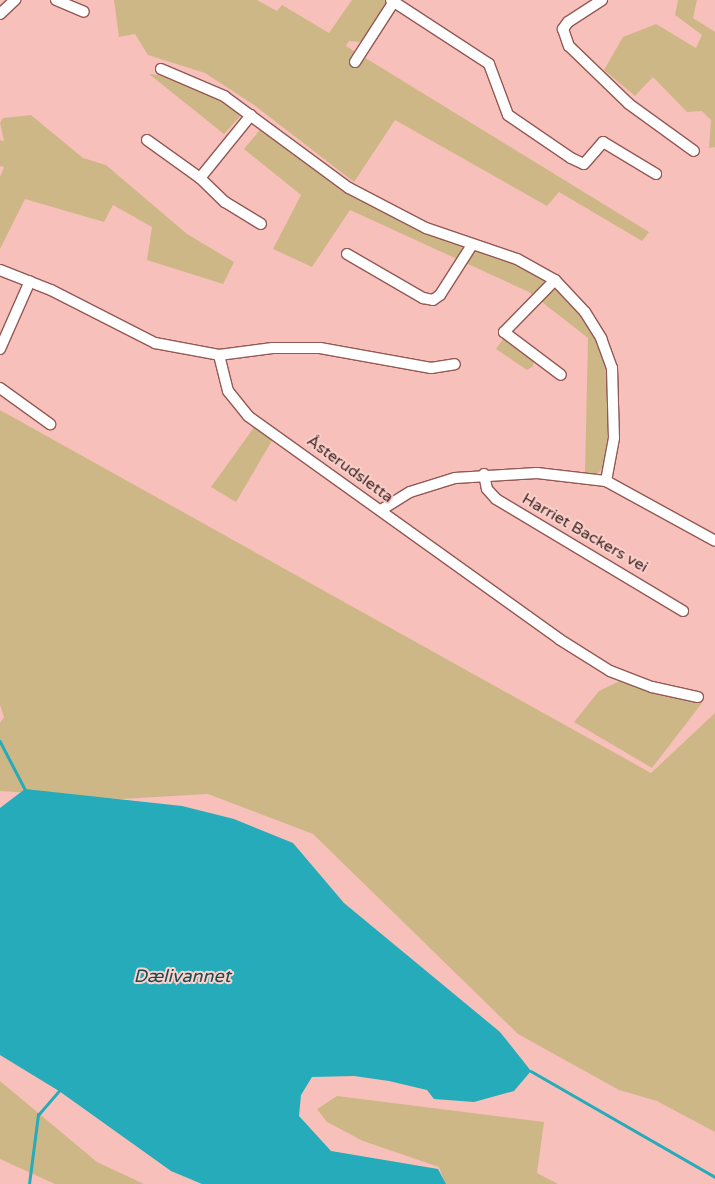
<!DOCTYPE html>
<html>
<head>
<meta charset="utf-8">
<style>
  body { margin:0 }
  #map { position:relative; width:715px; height:1184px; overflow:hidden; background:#f7c0ba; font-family:"Varela Round",sans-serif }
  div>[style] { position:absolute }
  .green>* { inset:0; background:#ceb787 }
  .water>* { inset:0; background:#25abb9 }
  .stream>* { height:2.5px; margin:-1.25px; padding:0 1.25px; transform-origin:1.25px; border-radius:1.25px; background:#25abb9 }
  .roads { filter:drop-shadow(1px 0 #945853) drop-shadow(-1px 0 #945853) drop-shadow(0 1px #945853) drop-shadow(0 -1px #945853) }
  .street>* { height:10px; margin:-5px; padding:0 5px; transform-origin:5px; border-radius:5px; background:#fff }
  span { translate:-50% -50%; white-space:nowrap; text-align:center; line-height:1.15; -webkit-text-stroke:4px #fbd1cc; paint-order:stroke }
  .street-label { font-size:16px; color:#402624 }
  .water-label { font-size:18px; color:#164b51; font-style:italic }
</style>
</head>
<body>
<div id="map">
  <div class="green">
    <div style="clip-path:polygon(114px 0,257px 0,277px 11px,282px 5px,329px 33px,352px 0,388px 0,362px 42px,349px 41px,346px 46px,649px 232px,642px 241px,559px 192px,547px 206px,395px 120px,354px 182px,254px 105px,205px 73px,148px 55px,135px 34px,119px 37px)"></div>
    <div style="clip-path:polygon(678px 0,697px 0,693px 18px,715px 32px,715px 147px,709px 148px,711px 120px,702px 111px,687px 112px,653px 77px,635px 96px,604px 70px,623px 37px,656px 24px,696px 48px,702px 35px,675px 15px)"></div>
    <div style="clip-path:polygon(149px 74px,179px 77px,210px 90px,243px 113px,224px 134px)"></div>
    <div style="clip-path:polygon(31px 115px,83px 158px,106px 165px,187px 234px,234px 262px,223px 284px,147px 260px,152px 227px,113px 205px,104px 222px,25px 199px,0 249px,0 177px,4px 167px,0 166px,0 140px,4px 141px,0 123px,3px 118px)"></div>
    <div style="clip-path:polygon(263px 126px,357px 197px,480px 252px,517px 263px,559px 289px,595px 332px,611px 380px,605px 466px,596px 475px,585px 474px,588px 338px,529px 292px,350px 210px,312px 267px,273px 249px,301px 195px,244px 149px)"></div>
    <div style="clip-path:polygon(505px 336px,534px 358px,533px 366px,527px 370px,496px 349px)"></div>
    <div style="clip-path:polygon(0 410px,651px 773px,715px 713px,715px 1132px,657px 1101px,619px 1090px,518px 1034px,313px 834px,208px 794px,122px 799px,0 791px,0 723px,4px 717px,0 705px)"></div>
    <div style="clip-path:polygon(255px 426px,273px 439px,236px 502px,211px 487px)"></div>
    <div style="clip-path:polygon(624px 679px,702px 703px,652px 768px,574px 722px,599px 691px)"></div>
    <div style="clip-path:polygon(0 1081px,97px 1162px,144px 1184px,55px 1184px,0 1159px)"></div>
    <div style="clip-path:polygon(337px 1096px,544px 1122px,537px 1173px,558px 1184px,445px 1184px,439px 1167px,363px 1141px,327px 1122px,317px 1109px)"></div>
  </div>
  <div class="water">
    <div style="clip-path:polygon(25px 789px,182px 806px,234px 819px,293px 843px,344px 903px,500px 1032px,531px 1071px,514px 1091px,474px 1102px,434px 1099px,427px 1090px,389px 1081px,354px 1076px,312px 1077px,301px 1095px,299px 1116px,331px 1151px,438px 1169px,446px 1184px,202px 1184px,171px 1171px,59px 1091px,0 1055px,0 808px)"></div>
  </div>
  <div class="stream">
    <div style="left:0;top:741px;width:54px;rotate:62.5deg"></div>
    <div style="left:531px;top:1071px;width:212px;rotate:29.9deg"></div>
    <div style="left:29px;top:1184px;width:70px;rotate:-82.6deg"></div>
    <div style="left:38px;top:1115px;width:32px;rotate:-49deg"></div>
  </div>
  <div class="roads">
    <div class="street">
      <div style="left:56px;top:0;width:30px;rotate:23deg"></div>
      <div style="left:391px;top:0;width:117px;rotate:33.1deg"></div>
      <div style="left:489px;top:64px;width:54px;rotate:69.6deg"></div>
      <div style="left:508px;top:115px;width:76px;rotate:34.3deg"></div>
      <div style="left:571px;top:158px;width:14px;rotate:25deg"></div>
      <div style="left:584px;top:164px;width:29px;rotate:-49deg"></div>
      <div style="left:603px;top:142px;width:62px;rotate:31.1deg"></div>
      <div style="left:602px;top:0;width:40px;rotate:147.1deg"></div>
      <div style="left:568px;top:22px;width:9px;rotate:126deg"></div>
      <div style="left:563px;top:29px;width:18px;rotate:71deg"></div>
      <div style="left:569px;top:46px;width:83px;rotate:44deg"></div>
      <div style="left:629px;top:104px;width:80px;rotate:35.9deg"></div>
      <div style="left:0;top:14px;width:21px;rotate:-43deg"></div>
      <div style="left:355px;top:62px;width:74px;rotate:-57.2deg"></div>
      <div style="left:161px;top:69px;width:69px;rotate:23.2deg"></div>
      <div style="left:224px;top:96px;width:155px;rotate:36.4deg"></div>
      <div style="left:349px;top:188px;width:87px;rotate:27.5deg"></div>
      <div style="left:426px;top:228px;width:96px;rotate:18.8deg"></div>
      <div style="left:517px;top:259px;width:43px;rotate:28.9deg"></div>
      <div style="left:555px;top:280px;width:44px;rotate:46.8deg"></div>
      <div style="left:585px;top:312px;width:31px;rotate:58deg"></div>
      <div style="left:601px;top:338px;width:32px;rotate:70deg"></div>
      <div style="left:612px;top:368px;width:70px;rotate:88.4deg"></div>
      <div style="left:614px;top:438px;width:44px;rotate:100.5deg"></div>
      <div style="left:147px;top:140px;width:65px;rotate:35.6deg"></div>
      <div style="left:200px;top:178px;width:81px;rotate:-51deg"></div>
      <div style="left:200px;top:178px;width:35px;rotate:44deg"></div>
      <div style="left:225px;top:202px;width:42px;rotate:31.4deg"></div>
      <div style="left:347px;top:254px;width:88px;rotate:30.1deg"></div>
      <div style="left:423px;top:298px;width:10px;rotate:11deg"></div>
      <div style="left:433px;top:300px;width:9px;rotate:-36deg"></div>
      <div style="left:440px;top:295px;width:59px;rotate:-57.4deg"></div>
      <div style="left:0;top:270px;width:55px;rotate:21.4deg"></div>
      <div style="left:51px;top:290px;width:117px;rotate:27deg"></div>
      <div style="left:155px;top:343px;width:65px;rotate:10.6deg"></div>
      <div style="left:219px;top:355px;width:37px;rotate:76deg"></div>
      <div style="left:228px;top:391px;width:32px;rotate:51deg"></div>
      <div style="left:248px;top:416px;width:383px;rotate:35.6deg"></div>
      <div style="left:559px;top:639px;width:60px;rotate:32.1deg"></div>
      <div style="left:610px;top:671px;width:45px;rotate:20.9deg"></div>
      <div style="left:652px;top:687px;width:47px;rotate:12.3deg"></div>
      <div style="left:555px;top:280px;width:73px;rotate:134.4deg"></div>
      <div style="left:504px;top:332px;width:71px;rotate:37deg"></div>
      <div style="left:0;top:349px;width:74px;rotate:-66.2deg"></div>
      <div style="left:219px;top:355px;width:54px;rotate:-7.4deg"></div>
      <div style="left:273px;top:348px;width:47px"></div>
      <div style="left:320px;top:348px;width:113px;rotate:10.2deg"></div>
      <div style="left:431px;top:368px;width:24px;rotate:-9deg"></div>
      <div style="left:0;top:388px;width:62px;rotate:35.8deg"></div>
      <div style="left:484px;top:474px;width:15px;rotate:79deg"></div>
      <div style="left:487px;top:489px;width:13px;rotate:48deg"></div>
      <div style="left:496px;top:499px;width:218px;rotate:30.9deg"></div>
      <div style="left:381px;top:510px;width:34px;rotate:-32deg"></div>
      <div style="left:410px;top:492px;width:47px;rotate:-17.3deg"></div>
      <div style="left:455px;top:478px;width:82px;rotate:-3.5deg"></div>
      <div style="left:537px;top:473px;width:69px;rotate:6.6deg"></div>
      <div style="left:606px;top:481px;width:124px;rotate:28.8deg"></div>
    </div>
  </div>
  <div class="street-label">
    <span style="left:350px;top:469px;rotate:36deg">Åsterudsletta</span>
    <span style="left:585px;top:533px;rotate:30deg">Harriet Backers vei</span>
  </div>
  <div class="water-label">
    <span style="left:182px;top:976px">Dælivannet</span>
  </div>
</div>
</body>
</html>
